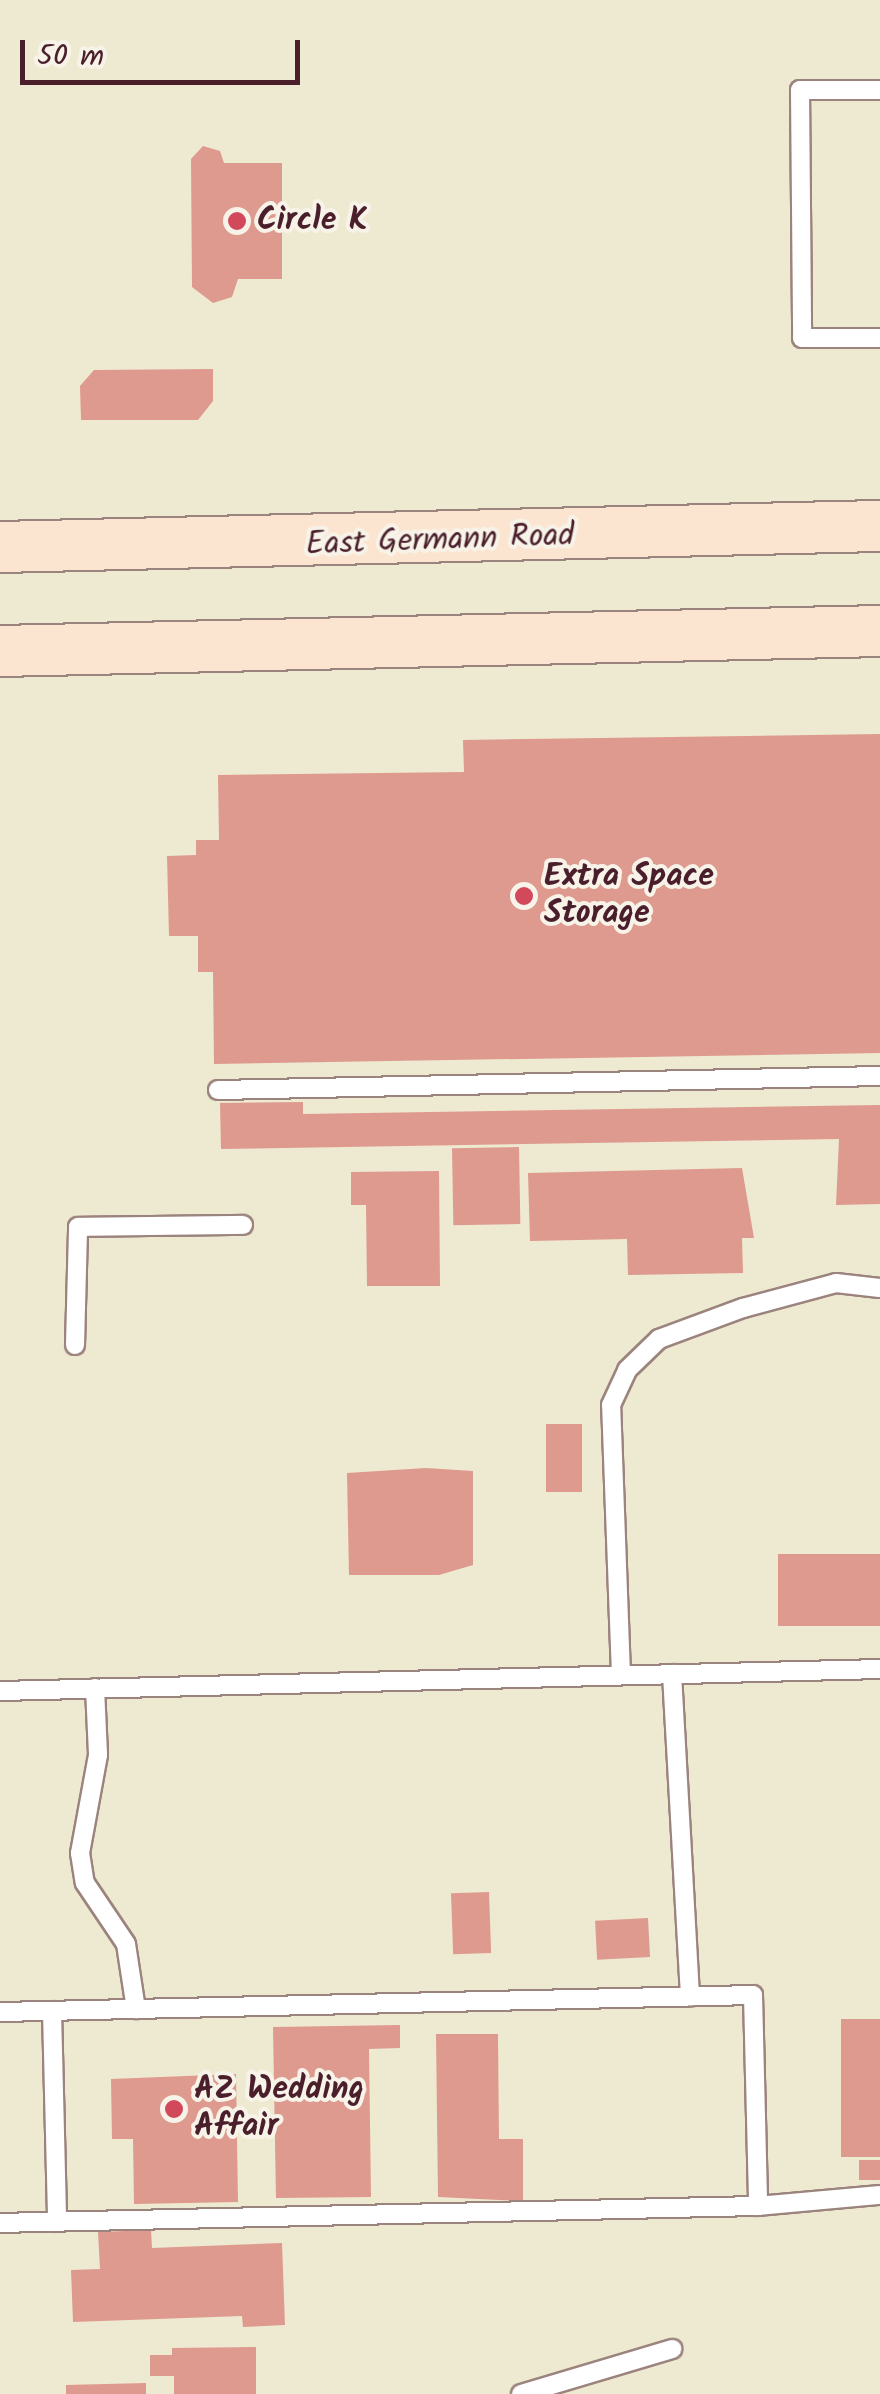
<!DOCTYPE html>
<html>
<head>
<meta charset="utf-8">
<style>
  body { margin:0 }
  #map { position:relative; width:880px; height:2394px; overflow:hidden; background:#eee9d1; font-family:Kalam,sans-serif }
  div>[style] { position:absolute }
  .building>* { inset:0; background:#de9a8e; transform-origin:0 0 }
  .roads { filter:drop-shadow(2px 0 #9c847e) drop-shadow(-2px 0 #9c847e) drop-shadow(0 2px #9c847e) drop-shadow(0 -2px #9c847e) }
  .lane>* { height:18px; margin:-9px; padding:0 9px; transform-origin:9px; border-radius:9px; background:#fff }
  .secondary>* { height:50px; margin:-25px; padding:0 25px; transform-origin:25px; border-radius:25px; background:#fce5d0 }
  .dots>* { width:28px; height:28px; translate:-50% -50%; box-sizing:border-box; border:5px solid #f7f3e8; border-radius:50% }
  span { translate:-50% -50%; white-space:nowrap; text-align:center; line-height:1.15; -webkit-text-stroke:8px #f7f3e8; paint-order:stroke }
  .poi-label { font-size:32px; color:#4a1f2b; font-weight:700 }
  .left { translate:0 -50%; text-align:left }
  .street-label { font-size:32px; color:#4a1f2b }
  .scale { position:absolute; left:20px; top:40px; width:280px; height:45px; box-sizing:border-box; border:5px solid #4a1f2b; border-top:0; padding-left:12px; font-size:30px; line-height:35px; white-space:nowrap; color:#4a1f2b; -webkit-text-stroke:8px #f7f3e8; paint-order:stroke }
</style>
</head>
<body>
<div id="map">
  <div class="building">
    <div style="clip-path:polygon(203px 146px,220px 151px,224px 163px,282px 163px,282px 279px,238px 279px,232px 297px,213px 303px,192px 287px,191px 159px)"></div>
    <div style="clip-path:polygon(213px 369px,213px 401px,198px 420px,81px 420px,80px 386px,94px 370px)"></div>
    <div style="clip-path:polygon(880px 734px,880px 1053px,214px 1064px,213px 972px,198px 972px,198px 936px,169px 936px,167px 856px,196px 855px,196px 840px,219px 840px,218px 775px,464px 772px,463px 740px)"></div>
    <div style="clip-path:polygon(303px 1102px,303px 1114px,880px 1105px,880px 1204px,836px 1205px,839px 1139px,221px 1149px,220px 1103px)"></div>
    <div style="left:519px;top:1147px;width:77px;height:67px;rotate:89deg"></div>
    <div style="clip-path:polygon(742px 1168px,754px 1238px,742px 1238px,743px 1273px,628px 1275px,627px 1239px,530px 1241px,528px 1173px)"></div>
    <div style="clip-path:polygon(439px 1171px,440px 1286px,367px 1286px,366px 1205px,351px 1205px,351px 1172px)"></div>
    <div style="left:546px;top:1424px;width:36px;height:68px"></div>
    <div style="clip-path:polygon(426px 1468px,473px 1471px,473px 1565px,439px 1575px,349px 1575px,347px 1473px)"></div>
    <div style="left:880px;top:1554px;width:72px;height:102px;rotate:90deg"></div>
    <div style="left:489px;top:1892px;width:61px;height:38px;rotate:88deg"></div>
    <div style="left:648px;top:1918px;width:39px;height:53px;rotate:87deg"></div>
    <div style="left:880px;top:2019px;width:138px;height:39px;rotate:90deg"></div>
    <div style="clip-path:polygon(400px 2025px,400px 2048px,369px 2049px,371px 2197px,276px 2198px,273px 2027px)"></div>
    <div style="clip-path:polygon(436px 2034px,498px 2034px,499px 2139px,523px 2139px,523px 2201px,438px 2197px)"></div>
    <div style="clip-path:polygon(236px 2074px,238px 2202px,134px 2204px,133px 2139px,112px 2139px,111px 2079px)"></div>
    <div style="left:880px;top:2160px;width:20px;height:21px;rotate:90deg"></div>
    <div style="clip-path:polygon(151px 2230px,152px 2248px,282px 2243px,285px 2325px,243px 2327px,242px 2316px,73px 2322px,71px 2270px,100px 2269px,98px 2232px)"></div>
    <div style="clip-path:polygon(256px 2347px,256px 2394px,174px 2394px,174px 2376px,150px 2376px,150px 2355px,172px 2355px,172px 2348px)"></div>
    <div style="clip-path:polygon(146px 2383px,146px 2394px,66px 2394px,66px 2385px)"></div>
  </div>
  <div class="roads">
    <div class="lane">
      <div style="left:880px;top:90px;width:80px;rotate:180deg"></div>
      <div style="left:800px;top:90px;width:248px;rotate:89.5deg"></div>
      <div style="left:802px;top:338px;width:78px"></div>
      <div style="left:218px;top:1090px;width:662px;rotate:-1.21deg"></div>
      <div style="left:75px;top:1345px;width:118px;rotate:-88.5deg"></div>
      <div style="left:78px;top:1227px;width:165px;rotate:-0.7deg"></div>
      <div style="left:672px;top:1674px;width:323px;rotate:86.8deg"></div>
      <div style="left:621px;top:1675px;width:270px;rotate:-92.1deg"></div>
      <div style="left:611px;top:1405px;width:38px;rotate:-65deg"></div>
      <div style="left:627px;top:1370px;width:45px;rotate:-44.1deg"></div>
      <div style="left:659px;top:1339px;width:90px;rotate:-20.3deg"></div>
      <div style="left:743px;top:1308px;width:96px;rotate:-15deg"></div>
      <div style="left:836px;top:1283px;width:44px;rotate:6.5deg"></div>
      <div style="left:95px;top:1688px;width:67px;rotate:87.4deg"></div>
      <div style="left:98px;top:1755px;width:100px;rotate:100.4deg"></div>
      <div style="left:80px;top:1853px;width:30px;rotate:81deg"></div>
      <div style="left:85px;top:1883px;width:73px;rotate:56.1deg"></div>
      <div style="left:126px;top:1944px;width:66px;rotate:81.3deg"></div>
      <div style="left:0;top:1691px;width:880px;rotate:-1.43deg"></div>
      <div style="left:52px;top:2011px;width:211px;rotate:88.6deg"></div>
      <div style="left:0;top:2012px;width:753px;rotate:-1.29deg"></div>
      <div style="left:753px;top:1995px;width:211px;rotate:88.6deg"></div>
      <div style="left:758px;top:2206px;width:758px;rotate:178.72deg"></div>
      <div style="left:758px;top:2206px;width:122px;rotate:-5.2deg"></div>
      <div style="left:521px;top:2394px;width:158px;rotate:-16.6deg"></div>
    </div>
    <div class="secondary">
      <div style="left:0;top:547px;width:880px;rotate:-1.37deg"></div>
      <div style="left:0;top:651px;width:880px;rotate:-1.3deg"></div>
    </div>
  </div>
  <div class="dots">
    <div style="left:237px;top:221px;background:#d1495b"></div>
    <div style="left:524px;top:896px;background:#d1495b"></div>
    <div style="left:174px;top:2109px;background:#d1495b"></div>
  </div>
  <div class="poi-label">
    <span class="left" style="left:257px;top:221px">Circle K</span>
    <span class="left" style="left:544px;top:896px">Extra Space<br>Storage</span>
    <span class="left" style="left:194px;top:2109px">AZ Wedding<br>Affair</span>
  </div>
  <div class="street-label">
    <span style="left:440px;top:541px;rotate:-2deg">East Germann Road</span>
  </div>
  <div class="scale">50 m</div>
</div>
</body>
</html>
